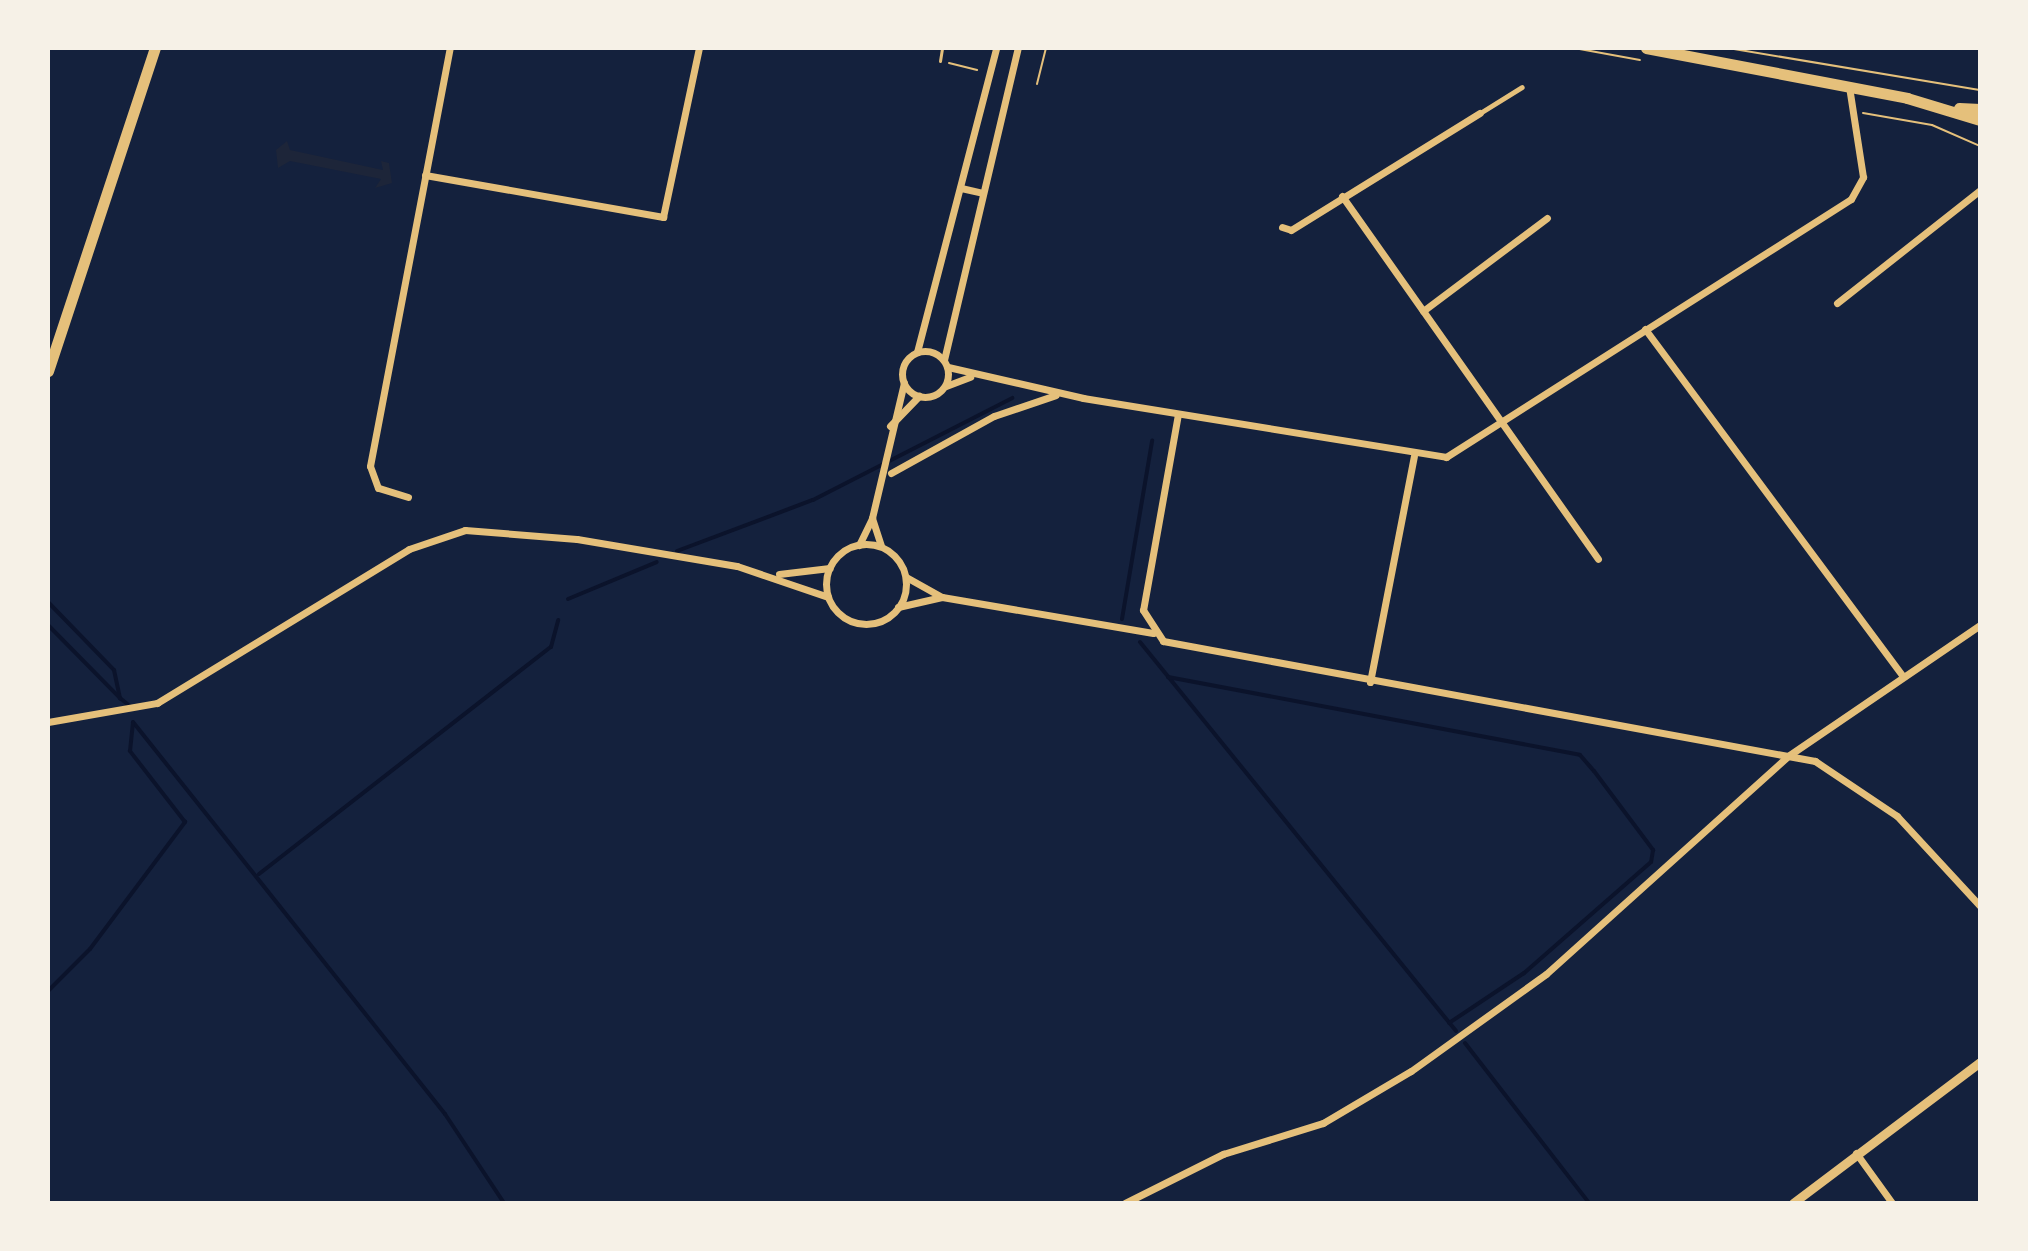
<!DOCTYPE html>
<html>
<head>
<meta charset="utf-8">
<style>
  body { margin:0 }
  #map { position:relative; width:2028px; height:1251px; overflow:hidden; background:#14213d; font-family:"Archivo Narrow",sans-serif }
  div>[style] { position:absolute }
  .green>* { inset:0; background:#1d2539 }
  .stream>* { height:4px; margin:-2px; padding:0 2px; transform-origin:2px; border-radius:2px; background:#0b132b }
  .path>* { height:2px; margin:-1px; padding:0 1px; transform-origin:1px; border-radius:1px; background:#e5c07b }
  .service>* { height:3px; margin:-1.5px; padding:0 1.5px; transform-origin:1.5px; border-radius:1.5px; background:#e5c07b }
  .pedestrian>* { height:5px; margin:-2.5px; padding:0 2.5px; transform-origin:2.5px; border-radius:2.5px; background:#e5c07b }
  .minor>* { height:7px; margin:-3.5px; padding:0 3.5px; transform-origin:3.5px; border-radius:3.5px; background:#e5c07b }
  .minor>.ring { margin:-3.5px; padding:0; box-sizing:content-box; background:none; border:7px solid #e5c07b; border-radius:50% }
  .tertiary>* { height:9px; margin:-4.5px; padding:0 4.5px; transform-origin:4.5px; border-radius:4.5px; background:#e5c07b }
  .primary>* { height:11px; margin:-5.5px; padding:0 5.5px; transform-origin:5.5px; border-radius:5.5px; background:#e5c07b }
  span { translate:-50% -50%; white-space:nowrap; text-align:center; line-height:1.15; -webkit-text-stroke:8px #f6f1e7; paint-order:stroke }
  .frame { position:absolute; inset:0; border:50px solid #f6f1e7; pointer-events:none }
</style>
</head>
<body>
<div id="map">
  <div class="green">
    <div style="clip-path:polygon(287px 141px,290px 150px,383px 170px,381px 161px,389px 163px,392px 183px,375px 188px,381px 179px,290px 161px,278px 168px,276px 150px)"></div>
  </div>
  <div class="stream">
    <div style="left:677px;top:551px;width:145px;rotate:-20.6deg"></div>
    <div style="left:813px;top:500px;width:224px;rotate:-27.1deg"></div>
    <div style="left:568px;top:599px;width:96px;rotate:-22.6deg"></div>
    <div style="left:48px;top:602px;width:95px;rotate:45.9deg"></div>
    <div style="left:114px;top:670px;width:29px;rotate:78deg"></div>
    <div style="left:120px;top:698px;width:13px;rotate:39deg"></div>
    <div style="left:1122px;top:619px;width:181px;rotate:-80.4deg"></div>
    <div style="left:48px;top:625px;width:103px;rotate:45.4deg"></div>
    <div style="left:1140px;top:642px;width:501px;rotate:50.91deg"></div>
    <div style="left:1168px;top:677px;width:419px;rotate:10.7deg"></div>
    <div style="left:1580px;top:755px;width:21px;rotate:49deg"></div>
    <div style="left:1594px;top:771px;width:99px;rotate:53.2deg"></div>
    <div style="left:1653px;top:850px;width:12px;rotate:99deg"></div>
    <div style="left:1651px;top:862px;width:169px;rotate:138.8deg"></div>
    <div style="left:1524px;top:973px;width:90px;rotate:146.3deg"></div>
    <div style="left:133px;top:722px;width:501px;rotate:51.48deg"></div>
    <div style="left:445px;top:1114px;width:107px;rotate:56.5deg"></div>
    <div style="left:259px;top:874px;width:370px;rotate:-37.9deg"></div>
    <div style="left:551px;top:647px;width:28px;rotate:-75deg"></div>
    <div style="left:48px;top:991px;width:59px;rotate:-45deg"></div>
    <div style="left:90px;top:949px;width:159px;rotate:-53.2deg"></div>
    <div style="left:185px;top:822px;width:90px;rotate:-127.8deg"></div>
    <div style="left:130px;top:751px;width:29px;rotate:-84deg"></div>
    <div style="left:1465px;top:1043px;width:202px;rotate:52.2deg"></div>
  </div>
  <div class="path">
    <div style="left:1574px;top:48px;width:67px;rotate:10.3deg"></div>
    <div style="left:1728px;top:48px;width:255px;rotate:9.5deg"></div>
    <div style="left:949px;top:63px;width:29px;rotate:14deg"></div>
    <div style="left:1037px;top:84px;width:37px;rotate:-76deg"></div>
    <div style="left:1863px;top:113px;width:70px;rotate:9.9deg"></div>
    <div style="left:1932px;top:125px;width:52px;rotate:23.6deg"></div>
  </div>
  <div class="service">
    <div style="left:940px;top:61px;width:13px;rotate:-81deg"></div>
  </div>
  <div class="pedestrian">
    <div style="left:1480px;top:113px;width:49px;rotate:-31.8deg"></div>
  </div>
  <div class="minor">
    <div style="left:425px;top:175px;width:242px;rotate:10deg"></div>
    <div style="left:663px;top:217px;width:173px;rotate:-78deg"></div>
    <div style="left:961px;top:188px;width:22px;rotate:13deg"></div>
    <div style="left:1342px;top:196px;width:444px;rotate:54.8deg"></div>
    <div style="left:1282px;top:227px;width:9px;rotate:18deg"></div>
    <div style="left:1291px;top:230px;width:222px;rotate:-31.8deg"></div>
    <div style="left:1837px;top:303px;width:182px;rotate:-38.3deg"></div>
    <div style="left:1423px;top:311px;width:155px;rotate:-36.9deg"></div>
    <div style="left:1645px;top:329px;width:431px;rotate:53.4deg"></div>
    <div class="ring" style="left:902px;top:351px;width:39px;height:39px"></div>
    <div style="left:917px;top:352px;width:314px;rotate:-75.4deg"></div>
    <div style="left:944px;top:360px;width:321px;rotate:-76.7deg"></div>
    <div style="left:948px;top:367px;width:139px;rotate:12.9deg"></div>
    <div style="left:1083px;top:398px;width:368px;rotate:9.2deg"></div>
    <div style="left:1446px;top:457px;width:480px;rotate:-32.5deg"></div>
    <div style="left:1851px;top:199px;width:25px;rotate:-61deg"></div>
    <div style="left:1863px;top:177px;width:91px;rotate:-98.8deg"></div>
    <div style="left:946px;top:386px;width:26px;rotate:-21deg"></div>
    <div style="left:1178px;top:414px;width:199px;rotate:100.1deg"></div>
    <div style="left:1143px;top:610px;width:37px;rotate:57deg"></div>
    <div style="left:1163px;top:641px;width:663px;rotate:10.43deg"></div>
    <div style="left:1815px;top:761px;width:99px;rotate:33.9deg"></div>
    <div style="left:1897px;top:816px;width:122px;rotate:47.3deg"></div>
    <div style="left:890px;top:426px;width:42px;rotate:-46deg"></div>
    <div style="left:891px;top:473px;width:118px;rotate:-29deg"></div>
    <div style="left:994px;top:416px;width:65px;rotate:-18.7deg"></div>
    <div style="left:408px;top:497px;width:31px;rotate:-163deg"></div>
    <div style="left:378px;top:488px;width:23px;rotate:-110deg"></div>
    <div style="left:370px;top:466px;width:426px;rotate:-79.2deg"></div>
    <div style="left:872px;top:518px;width:29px;rotate:72deg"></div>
    <div class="ring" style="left:826px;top:544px;width:73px;height:73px"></div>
    <div style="left:859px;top:545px;width:30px;rotate:-64deg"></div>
    <div style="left:872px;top:518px;width:139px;rotate:-76.7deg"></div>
    <div style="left:779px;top:574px;width:51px;rotate:-6.7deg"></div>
    <div style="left:906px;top:577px;width:41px;rotate:29.1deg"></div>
    <div style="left:942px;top:597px;width:214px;rotate:9.7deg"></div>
    <div style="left:898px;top:607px;width:45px;rotate:-12.8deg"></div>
    <div style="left:1370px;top:682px;width:230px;rotate:-79deg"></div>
    <div style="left:48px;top:722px;width:111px;rotate:-9.9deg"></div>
    <div style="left:157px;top:703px;width:295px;rotate:-31.4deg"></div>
    <div style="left:409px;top:549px;width:59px;rotate:-18.7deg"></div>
    <div style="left:465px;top:530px;width:112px;rotate:4.6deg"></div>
    <div style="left:577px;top:539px;width:162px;rotate:9.6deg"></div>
    <div style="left:737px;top:566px;width:96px;rotate:18.8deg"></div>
    <div style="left:1856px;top:1153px;width:62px;rotate:54.2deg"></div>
    <div style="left:1125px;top:1203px;width:110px;rotate:-26.6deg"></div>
    <div style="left:1223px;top:1154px;width:105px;rotate:-17.2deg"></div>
    <div style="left:1323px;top:1123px;width:102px;rotate:-30.6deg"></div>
    <div style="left:1411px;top:1071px;width:166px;rotate:-35.7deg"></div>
    <div style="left:1546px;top:974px;width:326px;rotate:-42deg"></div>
    <div style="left:1788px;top:756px;width:232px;rotate:-34.3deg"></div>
  </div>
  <div class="tertiary">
    <div style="left:1793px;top:1203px;width:234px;rotate:-37deg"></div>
  </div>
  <div class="primary">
    <div style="left:1646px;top:48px;width:266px;rotate:10.8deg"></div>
    <div style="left:1907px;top:98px;width:76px;rotate:16.8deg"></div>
    <div style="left:1959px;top:108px;width:21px;rotate:3deg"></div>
    <div style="left:48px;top:371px;width:340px;rotate:-71.7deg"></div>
  </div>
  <div class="frame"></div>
</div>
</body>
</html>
